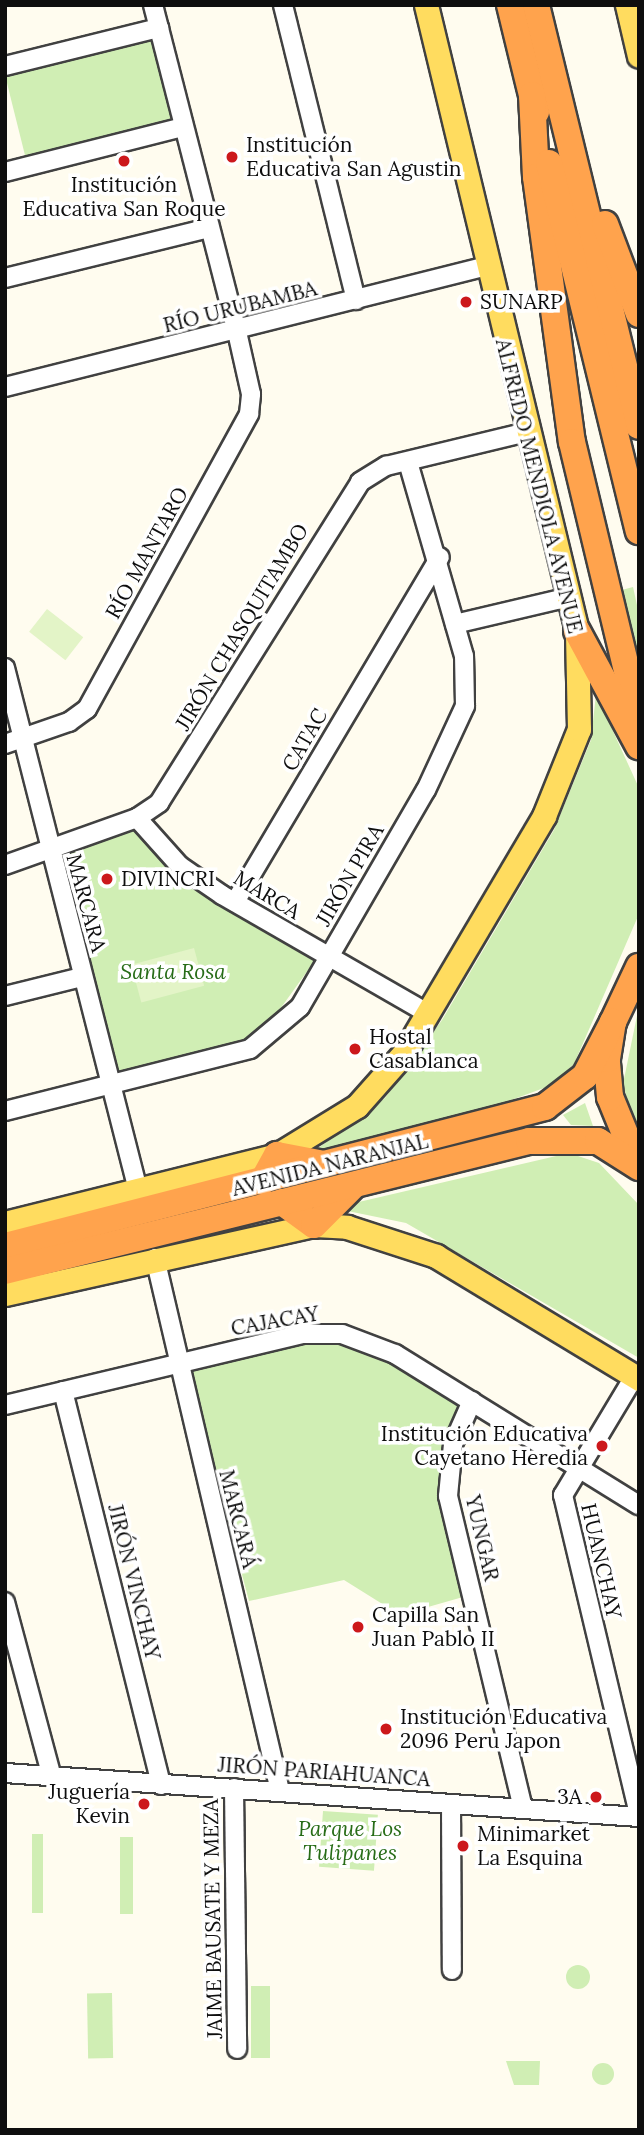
<!DOCTYPE html>
<html>
<head>
<meta charset="utf-8">
<style>
  body { margin:0 }
  #map { position:relative; width:644px; height:2135px; overflow:hidden; background:#fffcef; font-family:Lora,serif }
  div>[style] { position:absolute }
  .green>* { inset:0; background:#d0eeb4; transform-origin:0 0 }
  .round { border-radius:50% }
  .pitch>* { inset:0; background:#e3f4c7; transform-origin:0 0 }
  .roads { filter:drop-shadow(2px 0 #414141) drop-shadow(-2px 0 #414141) drop-shadow(0 2px #414141) drop-shadow(0 -2px #414141) }
  .minor>* { height:18px; margin:-9px; padding:0 9px; transform-origin:9px; border-radius:9px; background:#fff }
  .major>* { height:23px; margin:-11.5px; padding:0 11.5px; transform-origin:11.5px; border-radius:11.5px; background:#ffdc5f }
  .highway>* { height:26px; margin:-13px; padding:0 13px; transform-origin:13px; border-radius:13px; background:#ffa34d }
  .dots>* { width:19px; height:19px; translate:-50% -50%; box-sizing:border-box; border:4px solid #fff; border-radius:50% }
  span { translate:-50% -50%; white-space:nowrap; text-align:center; line-height:1.15; -webkit-text-stroke:7px #fff; paint-order:stroke }
  .poi-label { font-size:21px; color:#0e0e0e }
  .left { translate:0 -50%; text-align:left }
  .right { translate:-100% -50%; text-align:right }
  .street-label { font-size:21px; color:#0e0e0e }
  .park-label { font-size:21px; color:#276c17; font-style:italic }
  .frame { position:absolute; inset:0; border:7px solid #0e0e0e; pointer-events:none }
</style>
</head>
<body>
<div id="map">
  <div class="green">
    <div style="left:155px;top:36px;width:89px;height:155px;rotate:76deg"></div>
    <div style="clip-path:polygon(633px 587px,639px 614px,639px 669px,618px 591px)"></div>
    <div style="clip-path:polygon(596px 694px,639px 788px,639px 914px,574px 1064px,552px 1085px,506px 1102px,313px 1152px,385px 1098px,442px 1020px,554px 830px,591px 740px)"></div>
    <div style="clip-path:polygon(131px 826px,316px 959px,265px 1030px,244px 1042px,116px 1074px,82px 956px,90px 953px,72px 877px,63px 879px,59px 860px,64px 852px)"></div>
    <div style="clip-path:polygon(639px 1006px,639px 1143px,623px 1084px)"></div>
    <div style="clip-path:polygon(585px 1103px,593px 1126px,571px 1125px,563px 1115px)"></div>
    <div style="clip-path:polygon(569px 1153px,599px 1163px,639px 1205px,639px 1358px,406px 1223px,333px 1208px)"></div>
    <div style="clip-path:polygon(337px 1339px,381px 1353px,464px 1404px,443px 1510px,463px 1597px,400px 1615px,344px 1580px,249px 1601px,188px 1369px,293px 1342px)"></div>
    <div style="left:323px;top:1811px;width:55px;height:56px;rotate:4deg"></div>
    <div style="left:32px;top:1834px;width:11px;height:79px"></div>
    <div style="left:120px;top:1837px;width:13px;height:77px"></div>
    <div class="round" style="left:566px;top:1965px;width:24px;height:24px"></div>
    <div style="left:251px;top:1986px;width:19px;height:72px"></div>
    <div style="left:112px;top:1993px;width:65px;height:25px;rotate:89deg"></div>
    <div style="clip-path:polygon(506px 2061px,540px 2061px,539px 2085px,514px 2085px)"></div>
    <div class="round" style="left:592px;top:2063px;width:22px;height:22px"></div>
  </div>
  <div class="pitch">
    <div style="left:47px;top:609px;width:46px;height:29px;rotate:38deg"></div>
    <div style="left:194px;top:948px;width:39px;height:65px;rotate:75deg"></div>
  </div>
  <div class="roads">
    <div class="minor">
      <div style="left:283px;top:5px;width:304px;rotate:76.1deg"></div>
      <div style="left:5px;top:66px;width:159px;rotate:-13.9deg"></div>
      <div style="left:5px;top:172px;width:184px;rotate:-14.2deg"></div>
      <div style="left:5px;top:278px;width:210px;rotate:-13.8deg"></div>
      <div style="left:5px;top:387px;width:496px;rotate:-14.1deg"></div>
      <div style="left:455px;top:624px;width:113px;rotate:-13.3deg"></div>
      <div style="left:5px;top:668px;width:539px;rotate:75.71deg"></div>
      <div style="left:5px;top:744px;width:68px;rotate:-19deg"></div>
      <div style="left:69px;top:722px;width:22px;rotate:-36deg"></div>
      <div style="left:87px;top:709px;width:337px;rotate:-61.2deg"></div>
      <div style="left:249px;top:414px;width:20px;rotate:-84deg"></div>
      <div style="left:251px;top:394px;width:64px;rotate:-102.7deg"></div>
      <div style="left:237px;top:332px;width:338px;rotate:-104.4deg"></div>
      <div style="left:137px;top:818px;width:64px;rotate:48.1deg"></div>
      <div style="left:180px;top:866px;width:51px;rotate:34.6deg"></div>
      <div style="left:222px;top:895px;width:237px;rotate:29.9deg"></div>
      <div style="left:5px;top:865px;width:140px;rotate:-19.6deg"></div>
      <div style="left:137px;top:818px;width:27px;rotate:-34deg"></div>
      <div style="left:159px;top:803px;width:379px;rotate:-57.9deg"></div>
      <div style="left:360px;top:482px;width:31px;rotate:-32deg"></div>
      <div style="left:386px;top:466px;width:145px;rotate:-13.6deg"></div>
      <div style="left:235px;top:902px;width:401px;rotate:-59.3deg"></div>
      <div style="left:5px;top:996px;width:79px;rotate:-13.9deg"></div>
      <div style="left:5px;top:1111px;width:253px;rotate:-14.2deg"></div>
      <div style="left:250px;top:1049px;width:65px;rotate:-40deg"></div>
      <div style="left:300px;top:1007px;width:251px;rotate:-59.9deg"></div>
      <div style="left:426px;top:790px;width:93px;rotate:-65.1deg"></div>
      <div style="left:465px;top:706px;width:50px;rotate:-91.1deg"></div>
      <div style="left:464px;top:656px;width:202px;rotate:-106.1deg"></div>
      <div style="left:155px;top:1258px;width:547px;rotate:76.8deg"></div>
      <div style="left:634px;top:1377px;width:138px;rotate:121deg"></div>
      <div style="left:563px;top:1495px;width:327px;rotate:76.6deg"></div>
      <div style="left:63px;top:1391px;width:406px;rotate:76deg"></div>
      <div style="left:472px;top:1401px;width:47px;rotate:113.8deg"></div>
      <div style="left:453px;top:1444px;width:52px;rotate:95.5deg"></div>
      <div style="left:448px;top:1496px;width:322px;rotate:76.5deg"></div>
      <div style="left:5px;top:1405px;width:306px;rotate:-13.4deg"></div>
      <div style="left:303px;top:1334px;width:39px"></div>
      <div style="left:342px;top:1334px;width:57px;rotate:20.7deg"></div>
      <div style="left:395px;top:1354px;width:287px;rotate:31.8deg"></div>
      <div style="left:5px;top:1602px;width:181px;rotate:75deg"></div>
      <div style="left:5px;top:1773px;width:636px;rotate:3.97deg"></div>
      <div style="left:234px;top:1788px;width:261px;rotate:89.3deg"></div>
      <div style="left:451px;top:1804px;width:166px;rotate:89.7deg"></div>
    </div>
    <div class="major">
      <div style="left:627px;top:5px;width:52px;rotate:76.8deg"></div>
      <div style="left:5px;top:1223px;width:280px;rotate:-14deg"></div>
      <div style="left:277px;top:1155px;width:94px;rotate:-31.5deg"></div>
      <div style="left:357px;top:1106px;width:71px;rotate:-48.4deg"></div>
      <div style="left:404px;top:1053px;width:275px;rotate:-59.4deg"></div>
      <div style="left:544px;top:816px;width:94px;rotate:-68.1deg"></div>
      <div style="left:579px;top:729px;width:98px;rotate:-91.2deg"></div>
      <div style="left:577px;top:631px;width:644px;rotate:-103.56deg"></div>
      <div style="left:5px;top:1294px;width:317px;rotate:-12.6deg"></div>
      <div style="left:314px;top:1225px;width:33px;rotate:3deg"></div>
      <div style="left:347px;top:1227px;width:94px;rotate:18deg"></div>
      <div style="left:436px;top:1256px;width:237px;rotate:31.2deg"></div>
    </div>
    <div class="highway">
      <div style="left:510px;top:5px;width:110px;rotate:76.3deg"></div>
      <div style="left:536px;top:5px;width:433px;rotate:76.3deg"></div>
      <div style="left:532px;top:95px;width:82px;rotate:87.2deg"></div>
      <div style="left:536px;top:177px;width:267px;rotate:82.3deg"></div>
      <div style="left:572px;top:442px;width:288px;rotate:76.5deg"></div>
      <div style="left:549px;top:163px;width:379px;rotate:76.3deg"></div>
      <div style="left:605px;top:224px;width:96px;rotate:69.3deg"></div>
      <div style="left:577px;top:631px;width:131px;rotate:61.7deg"></div>
      <div style="left:637px;top:1163px;width:71px;rotate:-112.2deg"></div>
      <div style="left:610px;top:1097px;width:38px;rotate:-95deg"></div>
      <div style="left:607px;top:1059px;width:37px;rotate:-81deg"></div>
      <div style="left:613px;top:1022px;width:61px;rotate:-64.7deg"></div>
      <div style="left:262px;top:1182px;width:31px;rotate:-61deg"></div>
      <div style="left:277px;top:1155px;width:48px;rotate:10.8deg"></div>
      <div style="left:282px;top:1202px;width:39px;rotate:36deg"></div>
      <div style="left:314px;top:1225px;width:55px;rotate:-45deg"></div>
      <div style="left:5px;top:1246px;width:558px;rotate:-14.43deg"></div>
      <div style="left:545px;top:1107px;width:51px;rotate:-37.8deg"></div>
      <div style="left:585px;top:1076px;width:61px;rotate:-62.6deg"></div>
      <div style="left:5px;top:1271px;width:540px;rotate:-13.93deg"></div>
      <div style="left:529px;top:1141px;width:69px"></div>
      <div style="left:598px;top:1141px;width:49px;rotate:32.4deg"></div>
    </div>
  </div>
  <div class="dots">
    <div style="left:232px;top:157px;background:#cc181c"></div>
    <div style="left:124px;top:161px;background:#cc181c"></div>
    <div style="left:466px;top:302px;background:#cc181c"></div>
    <div style="left:107px;top:879px;background:#cc181c"></div>
    <div style="left:355px;top:1049px;background:#cc181c"></div>
    <div style="left:602px;top:1446px;background:#cc181c"></div>
    <div style="left:358px;top:1627px;background:#cc181c"></div>
    <div style="left:386px;top:1729px;background:#cc181c"></div>
    <div style="left:596px;top:1797px;background:#cc181c"></div>
    <div style="left:144px;top:1804px;background:#cc181c"></div>
    <div style="left:463px;top:1846px;background:#cc181c"></div>
  </div>
  <div class="poi-label">
    <span class="left" style="left:246px;top:157px">Institución<br>Educativa San Agustin</span>
    <span style="left:124px;top:197px">Institución<br>Educativa San Roque</span>
    <span class="left" style="left:480px;top:302px">SUNARP</span>
    <span class="left" style="left:121px;top:879px">DIVINCRI</span>
    <span class="left" style="left:369px;top:1049px">Hostal<br>Casablanca</span>
    <span class="right" style="left:588px;top:1446px">Institución Educativa<br>Cayetano Heredia</span>
    <span class="left" style="left:372px;top:1627px">Capilla San<br>Juan Pablo II</span>
    <span class="left" style="left:400px;top:1729px">Institución Educativa<br>2096 Peru Japon</span>
    <span class="right" style="left:130px;top:1804px">Juguería<br>Kevin</span>
    <span class="right" style="left:582px;top:1797px">3A</span>
    <span class="left" style="left:477px;top:1846px">Minimarket<br>La Esquina</span>
  </div>
  <div class="street-label">
    <span style="left:240px;top:307px;rotate:-14deg">RÍO URUBAMBA</span>
    <span style="left:539px;top:486px;rotate:76deg">ALFREDO MENDIOLA AVENUE</span>
    <span style="left:147px;top:553px;rotate:-61deg">RÍO MANTARO</span>
    <span style="left:242px;top:627px;rotate:-59deg">JIRÓN CHASQUITAMBO</span>
    <span style="left:305px;top:740px;rotate:-60deg">CATAC</span>
    <span style="left:350px;top:875px;rotate:-60deg">JIRÓN PIRA</span>
    <span style="left:267px;top:895px;rotate:31deg">MARCA</span>
    <span style="left:86px;top:903px;rotate:75deg">MARCARA</span>
    <span style="left:330px;top:1165px;rotate:-14deg">AVENIDA NARANJAL</span>
    <span style="left:275px;top:1321px;rotate:-10deg">CAJACAY</span>
    <span style="left:238px;top:1519px;rotate:76deg">MARCARÁ</span>
    <span style="left:482px;top:1538px;rotate:77deg">YUNGAR</span>
    <span style="left:601px;top:1561px;rotate:77deg">HUANCHAY</span>
    <span style="left:134px;top:1582px;rotate:76deg">JIRÓN VINCHAY</span>
    <span style="left:324px;top:1772px;rotate:4deg">JIRÓN PARIAHUANCA</span>
    <span style="left:213px;top:1919px;rotate:-91deg">JAIME BAUSATE Y MEZA</span>
  </div>
  <div class="park-label">
    <span style="left:173px;top:972px">Santa Rosa</span>
    <span style="left:350px;top:1841px">Parque Los<br>Tulipanes</span>
  </div>
  <div class="frame"></div>
</div>
</body>
</html>
